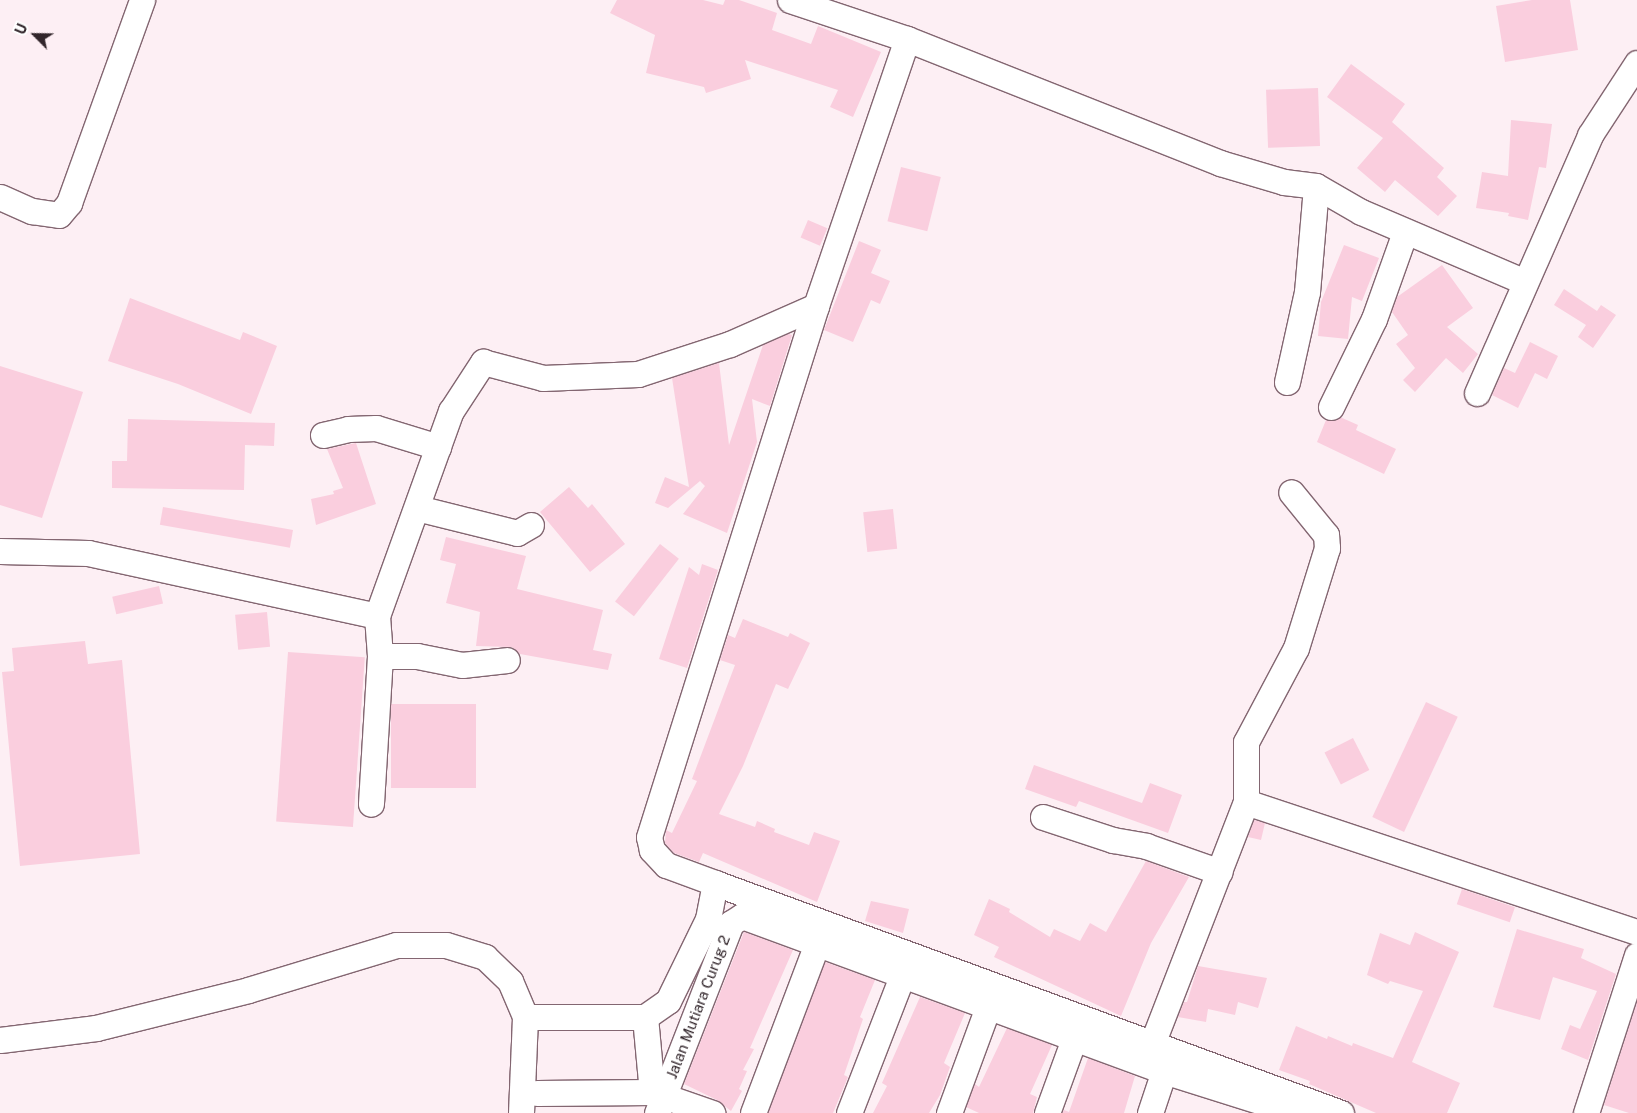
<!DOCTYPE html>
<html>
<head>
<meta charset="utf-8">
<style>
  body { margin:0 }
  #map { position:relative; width:1637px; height:1113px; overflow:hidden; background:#fdeff4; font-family:"Public Sans",sans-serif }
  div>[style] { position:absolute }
  .building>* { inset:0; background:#facede; transform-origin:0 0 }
  .roads { filter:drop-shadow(1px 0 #836671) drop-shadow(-1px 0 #836671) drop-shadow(0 1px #836671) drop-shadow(0 -1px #836671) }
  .minor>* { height:25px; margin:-12.5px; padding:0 12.5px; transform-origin:12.5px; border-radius:12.5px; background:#fff }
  span { translate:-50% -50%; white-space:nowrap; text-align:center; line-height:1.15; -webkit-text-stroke:5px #fff; paint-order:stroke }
  .street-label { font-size:15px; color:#32262b }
  .north { position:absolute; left:10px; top:10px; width:50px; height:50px; -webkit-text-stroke:4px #fff; paint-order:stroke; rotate:293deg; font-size:14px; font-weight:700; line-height:20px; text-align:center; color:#32262b }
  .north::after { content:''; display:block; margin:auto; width:18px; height:22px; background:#32262b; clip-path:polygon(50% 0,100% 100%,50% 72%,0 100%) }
</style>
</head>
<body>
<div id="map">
  <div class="building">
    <div style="clip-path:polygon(617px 0,703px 0,723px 5px,725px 0,739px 0,777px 13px,772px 30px,811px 44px,818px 26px,881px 52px,853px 117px,830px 107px,838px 90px,745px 60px,751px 79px,706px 93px,704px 87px,646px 73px,655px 35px,610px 13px)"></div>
    <div style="clip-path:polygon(1532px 0,1570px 0,1578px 50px,1505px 62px,1496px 6px)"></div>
    <div style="clip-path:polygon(1351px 64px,1405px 104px,1392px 122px,1444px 168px,1437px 177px,1457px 196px,1438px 216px,1395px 180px,1385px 192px,1357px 168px,1383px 138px,1327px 97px)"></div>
    <div style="left:1318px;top:88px;width:58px;height:52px;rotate:88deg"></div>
    <div style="clip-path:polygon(1511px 120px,1552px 124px,1546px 168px,1539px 167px,1528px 220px,1508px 216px,1509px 213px,1476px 208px,1482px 172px,1508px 176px)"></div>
    <div style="left:901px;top:167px;width:41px;height:56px;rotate:14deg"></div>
    <div style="left:808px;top:220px;width:21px;height:19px;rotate:23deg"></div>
    <div style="clip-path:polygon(859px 241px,881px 250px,871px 273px,890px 281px,880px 304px,871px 300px,853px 342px,824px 330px)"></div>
    <div style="clip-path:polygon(1344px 245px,1379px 258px,1362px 301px,1352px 297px,1348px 339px,1318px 336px,1321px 302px)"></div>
    <div style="clip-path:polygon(1442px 265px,1473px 308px,1447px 327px,1478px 354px,1463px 373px,1446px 358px,1415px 392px,1403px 380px,1415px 368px,1396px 344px,1408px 335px,1392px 312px,1397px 297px)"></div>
    <div style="clip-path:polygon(1564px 289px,1597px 311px,1601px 305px,1616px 315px,1593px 348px,1578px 337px,1586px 325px,1554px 305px)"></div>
    <div style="clip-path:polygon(130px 298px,240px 340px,243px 332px,277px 346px,251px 414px,178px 384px,108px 361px)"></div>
    <div style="clip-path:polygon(788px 334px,792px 335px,770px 406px,752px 399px,757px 442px,727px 533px,683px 514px,705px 486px,700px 481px,668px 508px,655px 503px,665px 477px,689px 487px,672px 378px,719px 363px,729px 445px,763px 345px)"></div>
    <div style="clip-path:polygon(1530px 342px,1558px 356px,1547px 379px,1535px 373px,1518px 408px,1492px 395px,1504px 368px,1515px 373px)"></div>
    <div style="clip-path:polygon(0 366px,83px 392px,42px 518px,0 505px)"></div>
    <div style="clip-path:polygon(1340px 417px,1358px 425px,1356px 430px,1396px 449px,1384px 474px,1317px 442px,1326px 420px)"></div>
    <div style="clip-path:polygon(128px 419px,275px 423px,274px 446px,245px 445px,244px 490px,112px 488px,112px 461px,127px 461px)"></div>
    <div style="clip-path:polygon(356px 443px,376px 504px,316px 525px,311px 499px,334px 494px,333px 491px,343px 488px,327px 449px)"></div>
    <div style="clip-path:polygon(569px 487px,588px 508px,592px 504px,625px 544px,590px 572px,540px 512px)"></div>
    <div style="left:163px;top:507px;width:132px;height:18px;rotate:10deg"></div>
    <div style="left:893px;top:509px;width:40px;height:30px;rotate:84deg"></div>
    <div style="clip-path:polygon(446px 537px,526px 556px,517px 589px,603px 610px,593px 650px,612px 654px,608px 670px,520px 654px,512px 647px,476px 646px,480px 612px,446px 603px,456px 564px,440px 560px)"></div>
    <div style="left:660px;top:544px;width:24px;height:73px;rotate:38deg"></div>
    <div style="clip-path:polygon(702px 564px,718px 570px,687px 668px,659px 659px,689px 567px,699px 575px)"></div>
    <div style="left:159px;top:586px;width:18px;height:48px;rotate:77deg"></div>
    <div style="left:267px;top:612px;width:35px;height:32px;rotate:85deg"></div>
    <div style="clip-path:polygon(743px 619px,788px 637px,790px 633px,810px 643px,788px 689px,776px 684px,743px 766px,719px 814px,755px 827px,757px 821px,775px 829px,774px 832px,809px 845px,814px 832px,840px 841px,817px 902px,703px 853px,699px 862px,674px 853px,665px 843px,666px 830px,672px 833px,697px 781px,692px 779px,735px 665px,720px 660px,728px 635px,735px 638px)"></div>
    <div style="clip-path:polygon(85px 641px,88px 664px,122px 660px,140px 854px,20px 866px,2px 672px,14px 671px,12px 648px)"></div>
    <div style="left:288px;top:652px;width:77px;height:170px;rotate:4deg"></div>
    <div style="left:1426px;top:702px;width:35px;height:127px;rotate:25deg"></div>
    <div style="left:391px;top:704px;width:85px;height:84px"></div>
    <div style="left:1353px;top:738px;width:36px;height:32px;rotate:63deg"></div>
    <div style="clip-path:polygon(1034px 765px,1142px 803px,1150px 783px,1182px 795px,1168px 833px,1079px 801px,1076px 807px,1025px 789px)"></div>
    <div style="clip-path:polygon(1254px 820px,1265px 823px,1261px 840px,1248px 837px)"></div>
    <div style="clip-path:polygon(1146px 861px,1189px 877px,1151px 943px,1121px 1016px,994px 957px,999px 947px,974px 935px,989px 899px,1010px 909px,1009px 912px,1050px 937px,1054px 929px,1080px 941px,1090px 923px,1106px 932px)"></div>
    <div style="left:1462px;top:889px;width:56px;height:16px;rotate:19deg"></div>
    <div style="clip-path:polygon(871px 901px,909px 909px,903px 933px,865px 921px)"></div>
    <div style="clip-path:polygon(1517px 929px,1584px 949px,1581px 958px,1616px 974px,1588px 1060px,1561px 1049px,1570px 1025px,1580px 1029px,1597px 991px,1553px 977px,1540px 1020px,1493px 1007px)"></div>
    <div style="clip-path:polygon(744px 932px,793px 950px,750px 1048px,754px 1049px,743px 1070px,747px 1071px,739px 1089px,742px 1091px,731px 1111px,717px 1100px,684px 1084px)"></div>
    <div style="clip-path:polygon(1415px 932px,1459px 952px,1412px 1062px,1460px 1083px,1447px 1113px,1376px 1113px,1309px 1084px,1310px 1081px,1279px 1070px,1296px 1026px,1327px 1039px,1328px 1036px,1352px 1046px,1353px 1043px,1393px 1058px,1423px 991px,1390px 981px,1388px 984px,1367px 975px,1380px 933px,1410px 945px)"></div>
    <div style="clip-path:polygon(825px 962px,875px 980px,860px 1017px,863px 1019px,844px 1075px,848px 1077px,833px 1113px,768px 1113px)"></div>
    <div style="clip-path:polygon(1198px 966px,1267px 978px,1258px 1008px,1238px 1002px,1235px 1015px,1208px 1009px,1206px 1022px,1178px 1017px,1184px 1002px,1187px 1002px)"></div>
    <div style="clip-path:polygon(920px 997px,965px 1013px,944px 1063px,950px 1067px,940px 1095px,929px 1113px,873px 1113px,887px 1086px,882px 1083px)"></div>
    <div style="clip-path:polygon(1637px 1002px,1637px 1113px,1629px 1113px,1604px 1105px)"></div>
    <div style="clip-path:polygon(1007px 1028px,1052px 1045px,1030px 1094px,1037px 1097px,1033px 1113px,979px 1113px,966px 1107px,975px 1084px,979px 1087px)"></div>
    <div style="clip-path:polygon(1088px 1058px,1135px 1076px,1124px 1113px,1062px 1113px,1064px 1110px,1069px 1112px)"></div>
  </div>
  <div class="roads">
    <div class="minor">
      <div style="left:790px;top:0;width:123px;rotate:18.4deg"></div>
      <div style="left:907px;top:39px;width:337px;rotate:21.6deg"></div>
      <div style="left:1220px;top:163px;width:67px;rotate:16.5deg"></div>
      <div style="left:1284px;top:182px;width:32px;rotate:7deg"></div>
      <div style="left:1316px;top:186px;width:52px;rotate:30deg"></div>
      <div style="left:1361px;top:212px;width:178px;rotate:23.1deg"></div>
      <div style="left:0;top:197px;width:35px;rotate:24deg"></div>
      <div style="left:32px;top:211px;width:27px;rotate:8deg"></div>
      <div style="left:59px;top:215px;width:16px;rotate:-50deg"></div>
      <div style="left:69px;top:203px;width:216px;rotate:-70.2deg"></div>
      <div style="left:1287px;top:382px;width:92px;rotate:-77.5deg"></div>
      <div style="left:1307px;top:292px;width:106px;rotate:-85.1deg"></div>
      <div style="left:1477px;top:393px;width:282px;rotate:-66.3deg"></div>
      <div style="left:1590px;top:135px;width:86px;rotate:-56.9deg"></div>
      <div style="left:1331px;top:407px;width:98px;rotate:-64deg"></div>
      <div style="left:1374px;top:319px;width:92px;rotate:-70.4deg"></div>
      <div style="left:323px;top:435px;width:26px;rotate:-13deg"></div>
      <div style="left:348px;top:429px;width:28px;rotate:-2deg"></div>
      <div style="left:376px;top:428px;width:65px;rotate:17deg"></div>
      <div style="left:417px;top:508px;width:103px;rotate:14deg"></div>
      <div style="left:517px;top:533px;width:16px;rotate:-30deg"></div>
      <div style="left:0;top:551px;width:88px;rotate:1.3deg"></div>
      <div style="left:88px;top:553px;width:296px;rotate:12.3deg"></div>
      <div style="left:377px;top:616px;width:40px;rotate:85.7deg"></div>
      <div style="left:380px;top:656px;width:148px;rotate:93.5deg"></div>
      <div style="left:377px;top:616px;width:218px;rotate:-70.2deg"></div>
      <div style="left:451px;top:411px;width:59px;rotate:-56.9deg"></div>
      <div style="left:483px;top:362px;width:62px;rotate:14.9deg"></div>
      <div style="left:543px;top:378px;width:95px;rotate:-2.4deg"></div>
      <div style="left:638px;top:374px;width:97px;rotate:-18.1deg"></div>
      <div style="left:730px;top:344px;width:94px;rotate:-23.8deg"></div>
      <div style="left:380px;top:656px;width:37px"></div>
      <div style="left:417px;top:656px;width:46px;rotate:11.3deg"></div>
      <div style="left:462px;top:665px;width:45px;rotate:-6.3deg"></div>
      <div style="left:1246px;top:802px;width:412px;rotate:18.4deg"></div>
      <div style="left:1043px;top:817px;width:74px;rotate:18.2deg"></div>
      <div style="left:1113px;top:840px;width:34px;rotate:10deg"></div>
      <div style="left:1146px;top:846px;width:78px;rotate:19.4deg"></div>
      <div style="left:715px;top:883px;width:667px;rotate:20.17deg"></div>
      <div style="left:645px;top:1017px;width:75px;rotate:84.7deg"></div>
      <div style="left:0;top:1040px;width:97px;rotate:-7.1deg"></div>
      <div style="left:96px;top:1028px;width:157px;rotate:-14deg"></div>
      <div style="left:248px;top:990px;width:155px;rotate:-16.9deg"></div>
      <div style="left:396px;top:945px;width:50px"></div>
      <div style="left:446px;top:945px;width:41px;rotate:17.1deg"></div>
      <div style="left:485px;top:957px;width:35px;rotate:44deg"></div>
      <div style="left:510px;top:981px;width:39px;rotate:67deg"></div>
      <div style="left:525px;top:1017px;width:120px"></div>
      <div style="left:645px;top:1017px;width:28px;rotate:-35deg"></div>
      <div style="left:668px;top:1001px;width:91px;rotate:-64deg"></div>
      <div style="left:708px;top:919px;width:37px;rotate:-79deg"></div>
      <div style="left:715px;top:883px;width:52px;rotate:-159.8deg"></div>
      <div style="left:666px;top:865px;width:21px;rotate:-133deg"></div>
      <div style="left:652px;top:850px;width:13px;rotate:-103deg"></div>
      <div style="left:649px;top:837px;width:557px;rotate:-72.54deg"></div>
      <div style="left:816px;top:306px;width:282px;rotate:-71.2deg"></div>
      <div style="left:1152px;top:1044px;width:260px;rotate:-68.8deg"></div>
      <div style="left:1246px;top:802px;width:60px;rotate:-90deg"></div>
      <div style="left:1246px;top:742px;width:106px;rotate:-62deg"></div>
      <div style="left:1296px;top:648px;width:105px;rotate:-72.8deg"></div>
      <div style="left:1327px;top:548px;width:13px;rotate:-94deg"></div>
      <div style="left:1326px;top:535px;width:55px;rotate:-129.1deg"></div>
      <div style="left:537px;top:1093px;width:115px;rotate:-0.5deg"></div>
      <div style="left:652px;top:1092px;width:64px;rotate:19.3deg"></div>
      <div style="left:521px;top:1113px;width:96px;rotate:-87.6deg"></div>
      <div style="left:657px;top:1113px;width:204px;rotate:-68.7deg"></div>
      <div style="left:731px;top:923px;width:13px;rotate:-32deg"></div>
      <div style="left:742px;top:916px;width:450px;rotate:20.2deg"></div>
      <div style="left:1164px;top:1071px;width:139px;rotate:17.5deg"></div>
      <div style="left:753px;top:1113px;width:178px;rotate:-69.3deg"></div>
      <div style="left:849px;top:1113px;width:149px;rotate:-68.8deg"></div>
      <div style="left:949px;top:1113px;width:116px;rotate:-69.8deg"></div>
      <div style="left:1047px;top:1113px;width:82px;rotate:-70deg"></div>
      <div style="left:1150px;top:1113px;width:44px;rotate:-71.6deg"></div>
      <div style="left:1586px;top:1113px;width:166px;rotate:-72.1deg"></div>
    </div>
  </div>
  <div class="street-label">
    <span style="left:698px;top:1007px;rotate:-69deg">Jalan Mutiara Curug 2</span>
  </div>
  <div class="north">U</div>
</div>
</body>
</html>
